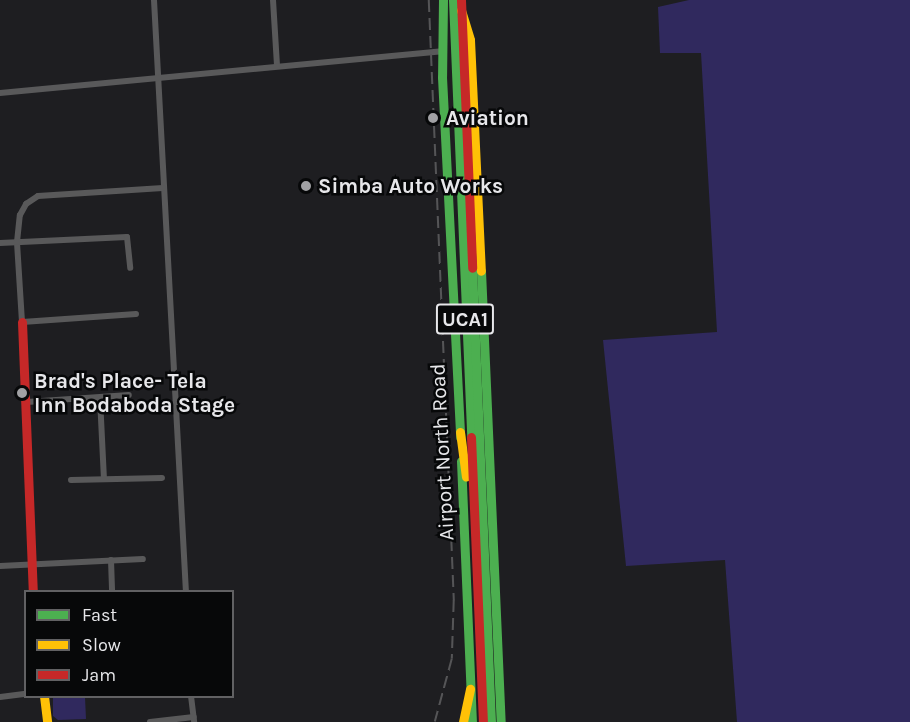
<!DOCTYPE html>
<html>
<head>
<meta charset="utf-8">
<style>
  body { margin:0 }
  #map { position:relative; width:910px; height:722px; overflow:hidden; background:#1e1e21; font-family:Karla,sans-serif }
  div>[style] { position:absolute }
  .green>* { inset:0; background:#30295e }
  .street>* { height:6px; margin:-3px; padding:0 3px; transform-origin:3px; border-radius:3px; background:#59595a }
  .fast>* { height:9px; margin:-4.5px; padding:0 4.5px; transform-origin:4.5px; border-radius:4.5px; background:#4caf50 }
  .slow>* { height:9px; margin:-4.5px; padding:0 4.5px; transform-origin:4.5px; border-radius:4.5px; background:#ffc107 }
  .jam>* { height:9px; margin:-4.5px; padding:0 4.5px; transform-origin:4.5px; border-radius:4.5px; background:#c62828 }
  .rail>* { height:1.5px; margin-top:-0.75px; transform-origin:0; background:repeating-linear-gradient(90deg,#555557 0 12px,transparent 0 18px) }
  .dots>* { width:16px; height:16px; translate:-50% -50%; box-sizing:border-box; border:3px solid #070809; border-radius:50% }
  span { translate:-50% -50%; white-space:nowrap; text-align:center; line-height:1.15; -webkit-text-stroke:5px #070809; paint-order:stroke }
  .shield-label span { padding:2px 4px; background:#070809; border:2px solid; border-radius:4px; -webkit-text-stroke-width:0 }
  .shield-label { font-size:20px; color:#e7e7ea; font-weight:700 }
  .poi-label { font-size:21px; color:#e7e7ea; font-weight:700 }
  .left { translate:0 -50%; text-align:left }
  .street-label { font-size:21px; color:#e7e7ea }
  .legend { position:absolute; left:24px; top:590px; width:210px; height:108px; box-sizing:border-box; background:#070809; border:2px solid #616163; margin:0; padding:8px 10px; list-style:none; font-size:18px; color:#e7e7ea }
  .legend li { display:flex; align-items:center; gap:12px; height:30px }
  .legend b { width:30px; border:2px solid #616163 }
</style>
</head>
<body>
<div id="map">
  <div class="green">
    <div style="clip-path:polygon(689px 0,910px 0,910px 722px,737px 722px,725px 560px,626px 566px,603px 340px,717px 332px,701px 53px,660px 53px,658px 7px)"></div>
    <div style="clip-path:polygon(53px 697px,85px 697px,86px 719px,58px 720px,53px 716px)"></div>
  </div>
  <div class="street">
    <div style="left:154px;top:0;width:593px;rotate:86.91deg"></div>
    <div style="left:273px;top:0;width:65px;rotate:86.5deg"></div>
    <div style="left:0;top:93px;width:444px;rotate:-5.4deg"></div>
    <div style="left:0;top:243px;width:127px;rotate:-2.7deg"></div>
    <div style="left:127px;top:237px;width:31px;rotate:84deg"></div>
    <div style="left:136px;top:314px;width:114px;rotate:176deg"></div>
    <div style="left:22px;top:322px;width:80px;rotate:-93.6deg"></div>
    <div style="left:17px;top:242px;width:27px;rotate:-84deg"></div>
    <div style="left:20px;top:215px;width:13px;rotate:-61deg"></div>
    <div style="left:26px;top:204px;width:14px;rotate:-34deg"></div>
    <div style="left:38px;top:196px;width:125px;rotate:-3.7deg"></div>
    <div style="left:100px;top:398px;width:81px;rotate:87.2deg"></div>
    <div style="left:27px;top:402px;width:102px;rotate:-3.9deg"></div>
    <div style="left:71px;top:480px;width:91px;rotate:-1.3deg"></div>
    <div style="left:111px;top:560px;width:32px;rotate:88deg"></div>
    <div style="left:0;top:566px;width:143px;rotate:-2.8deg"></div>
    <div style="left:191px;top:696px;width:26px;rotate:83deg"></div>
    <div style="left:0;top:697px;width:26px;rotate:-7deg"></div>
    <div style="left:150px;top:722px;width:44px;rotate:-6.5deg"></div>
  </div>
  <div class="fast">
    <div style="left:443px;top:0;width:77px;rotate:90.7deg"></div>
    <div style="left:442px;top:77px;width:361px;rotate:87.1deg"></div>
    <div style="left:453px;top:0;width:437px;rotate:87.6deg"></div>
    <div style="left:472px;top:268px;width:454px;rotate:87.6deg"></div>
    <div style="left:481px;top:271px;width:451px;rotate:87.5deg"></div>
    <div style="left:461px;top:461px;width:261px;rotate:87.6deg"></div>
  </div>
  <div class="slow">
    <div style="left:461px;top:10px;width:31px;rotate:73deg"></div>
    <div style="left:470px;top:40px;width:231px;rotate:87.3deg"></div>
    <div style="left:460px;top:432px;width:45px;rotate:82.4deg"></div>
    <div style="left:44px;top:696px;width:26px;rotate:83deg"></div>
    <div style="left:463px;top:722px;width:34px;rotate:-78deg"></div>
  </div>
  <div class="jam">
    <div style="left:461px;top:0;width:268px;rotate:87.6deg"></div>
    <div style="left:22px;top:322px;width:270px;rotate:87.7deg"></div>
    <div style="left:471px;top:437px;width:285px;rotate:87.6deg"></div>
  </div>
  <div class="rail">
    <div style="left:429px;top:0;width:601px;rotate:87.61deg"></div>
    <div style="left:454px;top:600px;width:59px;rotate:91.9deg"></div>
    <div style="left:452px;top:659px;width:65px;rotate:105.1deg"></div>
  </div>
  <div class="dots">
    <div style="left:433px;top:118px;background:#a1a1a4"></div>
    <div style="left:306px;top:186px;background:#a1a1a4"></div>
    <div style="left:22px;top:393px;background:#a1a1a4"></div>
  </div>
  <div class="shield-label">
    <span style="left:465px;top:319px">UCA1</span>
  </div>
  <div class="poi-label">
    <span class="left" style="left:446px;top:118px">Aviation</span>
    <span class="left" style="left:318px;top:186px">Simba Auto Works</span>
    <span class="left" style="left:34px;top:393px">Brad's Place- Tela<br>Inn Bodaboda Stage</span>
  </div>
  <div class="street-label">
    <span style="left:442px;top:452px;rotate:-93deg">Airport North Road</span>
  </div>
  <ul class="legend">
  <li><b style="height:8px;background:#4caf50"></b>Fast</li>
  <li><b style="height:8px;background:#ffc107"></b>Slow</li>
  <li><b style="height:8px;background:#c62828"></b>Jam</li>
  </ul>
</div>
</body>
</html>
